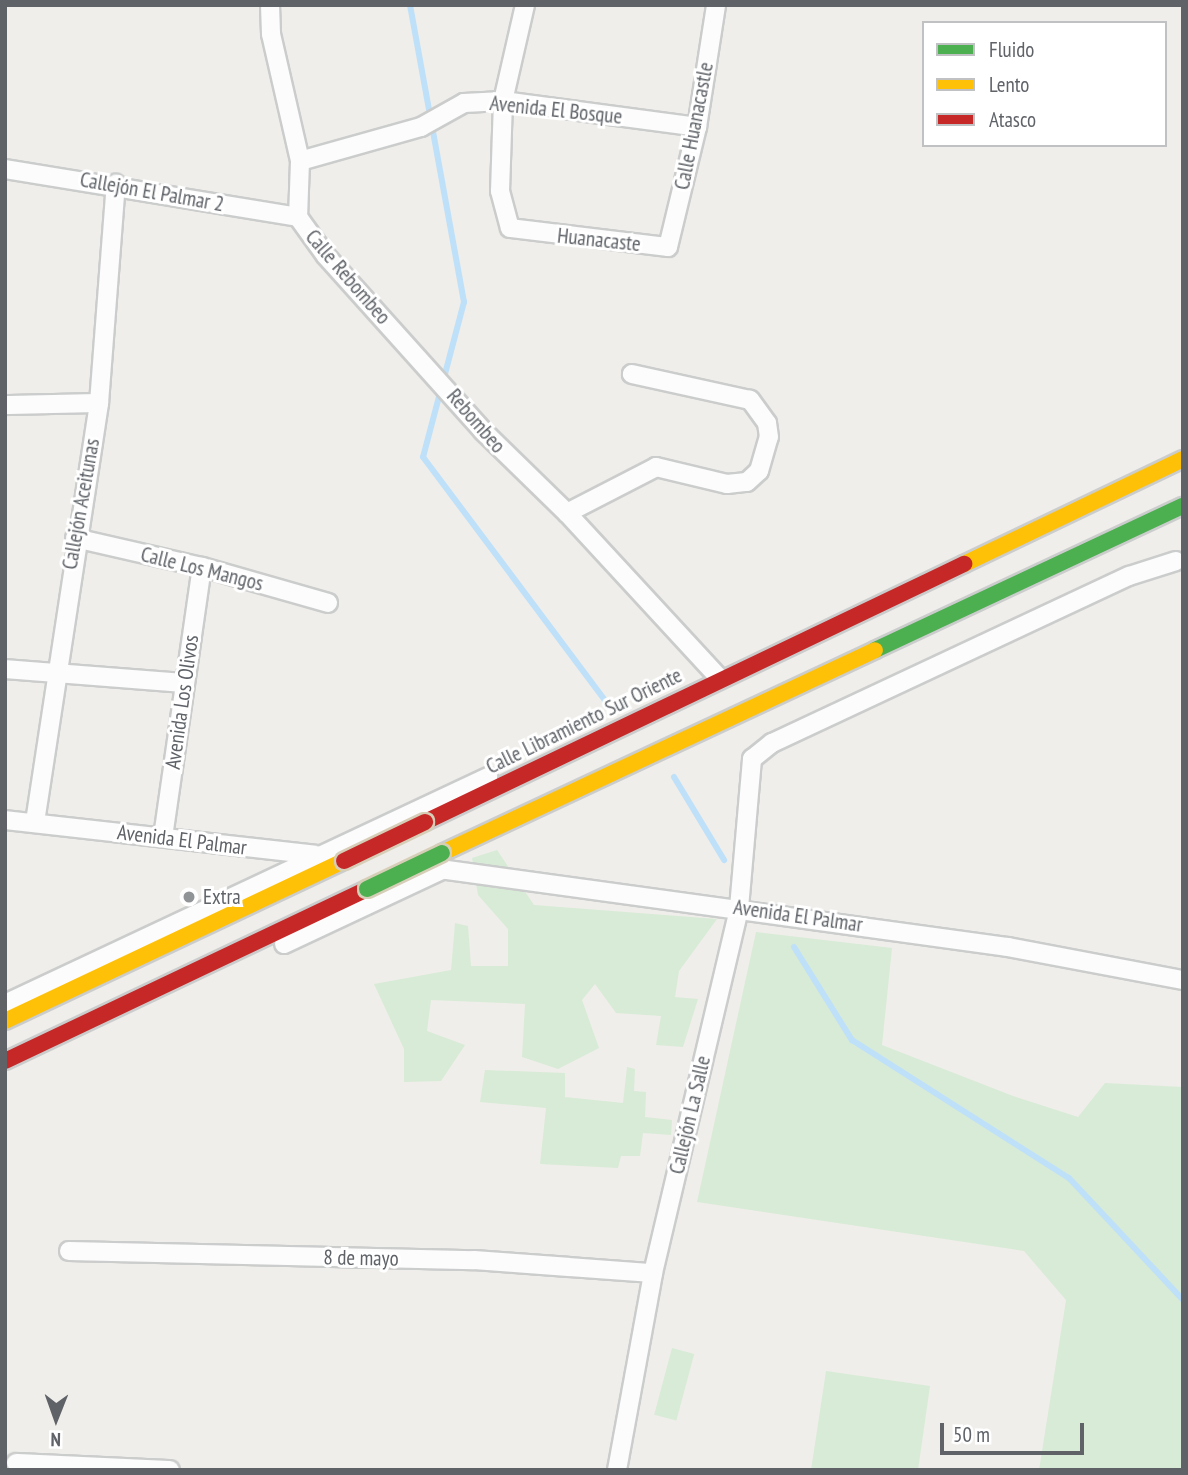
<!DOCTYPE html>
<html>
<head>
<meta charset="utf-8">
<style>
  body { margin:0 }
  #map { position:relative; width:1188px; height:1475px; overflow:hidden; background:#efeeea; font-family:"PT Sans Narrow",sans-serif }
  div>[style] { position:absolute }
  .green>* { inset:0; background:#d8ebd6; transform-origin:0 0 }
  .stream>* { height:6px; margin:-3px; padding:0 3px; transform-origin:3px; border-radius:3px; background:#bfe0f9 }
  .roads { filter:drop-shadow(2px 0 #cbcccc) drop-shadow(-2px 0 #cbcccc) drop-shadow(0 2px #cbcccc) drop-shadow(0 -2px #cbcccc) }
  .street>* { height:18px; margin:-9px; padding:0 9px; transform-origin:9px; border-radius:9px; background:#fdfcfc }
  .fast>* { height:16px; margin:-8px; padding:0 8px; transform-origin:8px; border-radius:8px; background:#4caf50 }
  .slow>* { height:16px; margin:-8px; padding:0 8px; transform-origin:8px; border-radius:8px; background:#ffc107 }
  .jam>* { height:16px; margin:-8px; padding:0 8px; transform-origin:8px; border-radius:8px; background:#c62828 }
  .bridges { filter:drop-shadow(2px 0 #d7ceb8) drop-shadow(-2px 0 #d7ceb8) drop-shadow(0 2px #d7ceb8) drop-shadow(0 -2px #d7ceb8) }
  .fast-bridge>* { height:16px; margin:-8px; padding:0 8px; transform-origin:8px; border-radius:8px; background:#4caf50 }
  .jam-bridge>* { height:16px; margin:-8px; padding:0 8px; transform-origin:8px; border-radius:8px; background:#c62828 }
  .dots>* { width:19px; height:19px; translate:-50% -50%; box-sizing:border-box; border:4px solid #fff; border-radius:50% }
  span { translate:-50% -50%; white-space:nowrap; text-align:center; line-height:1.15; -webkit-text-stroke:6px #fff; paint-order:stroke }
  .street-label { font-size:21px; color:#5f6368 }
  .poi-label { font-size:21px; color:#5f6368 }
  .left { translate:0 -50%; text-align:left }
  .frame { position:absolute; inset:0; border:7px solid #5f6368; pointer-events:none }
  .legend { position:absolute; left:922px; top:21px; width:245px; height:126px; box-sizing:border-box; background:#fff; border:2px solid #bfc1c3; margin:0; padding:9px 12px; list-style:none; font-size:21px; color:#5f6368 }
  .legend li { display:flex; align-items:center; gap:14px; height:35px }
  .legend b { width:35px; border:2px solid #bfc1c3 }
  .north { position:absolute; left:21px; top:1384px; width:70px; height:70px; -webkit-text-stroke:5px #fff; paint-order:stroke; rotate:181deg; font-size:19px; font-weight:700; line-height:28px; text-align:center; color:#5f6368 }
  .north::after { content:''; display:block; margin:auto; width:24px; height:32px; background:#5f6368; clip-path:polygon(50% 0,100% 100%,50% 72%,0 100%) }
  .scale { position:absolute; left:940px; top:1423px; width:144px; height:32px; box-sizing:border-box; border:4px solid #5f6368; border-top:0; padding-left:9px; font-size:21px; line-height:24px; white-space:nowrap; color:#5f6368; -webkit-text-stroke:5px #fff; paint-order:stroke }
</style>
</head>
<body>
<div id="map">
  <div class="green">
    <div style="clip-path:polygon(497px 850px,534px 905px,717px 919px,679px 971px,675px 997px,698px 999px,683px 1047px,656px 1045px,661px 1016px,616px 1013px,595px 984px,582px 1000px,599px 1048px,558px 1069px,522px 1057px,525px 1004px,431px 1000px,427px 1031px,465px 1045px,441px 1081px,404px 1082px,404px 1049px,374px 984px,451px 970px,455px 923px,468px 926px,471px 966px,508px 966px,508px 929px,478px 895px,472px 858px)"></div>
    <div style="clip-path:polygon(756px 932px,892px 948px,882px 1045px,1013px 1096px,1078px 1117px,1105px 1083px,1183px 1087px,1183px 1470px,1039px 1470px,1066px 1300px,1024px 1251px,697px 1202px)"></div>
    <div style="clip-path:polygon(627px 1067px,635px 1069px,634px 1091px,646px 1092px,645px 1117px,672px 1120px,671px 1135px,643px 1133px,640px 1156px,621px 1156px,618px 1168px,540px 1164px,546px 1108px,480px 1102px,485px 1070px,565px 1073px,565px 1097px,623px 1103px)"></div>
    <div style="left:672px;top:1348px;width:23px;height:69px;rotate:15deg"></div>
    <div style="clip-path:polygon(826px 1371px,930px 1386px,918px 1470px,811px 1470px)"></div>
  </div>
  <div class="stream">
    <div style="left:410px;top:5px;width:302px;rotate:79.7deg"></div>
    <div style="left:464px;top:302px;width:160px;rotate:104.8deg"></div>
    <div style="left:423px;top:457px;width:309px;rotate:53.2deg"></div>
    <div style="left:674px;top:777px;width:97px;rotate:58.9deg"></div>
    <div style="left:794px;top:947px;width:110px;rotate:58.1deg"></div>
    <div style="left:852px;top:1040px;width:257px;rotate:32.5deg"></div>
    <div style="left:1069px;top:1178px;width:167px;rotate:46.9deg"></div>
  </div>
  <div class="roads">
    <div class="street">
      <div style="left:270px;top:5px;width:29px;rotate:88deg"></div>
      <div style="left:271px;top:34px;width:130px;rotate:77.1deg"></div>
      <div style="left:300px;top:161px;width:56px;rotate:92deg"></div>
      <div style="left:298px;top:217px;width:48px;rotate:54.3deg"></div>
      <div style="left:326px;top:256px;width:235px;rotate:48.1deg"></div>
      <div style="left:483px;top:431px;width:117px;rotate:44.3deg"></div>
      <div style="left:567px;top:513px;width:224px;rotate:47.3deg"></div>
      <div style="left:525px;top:5px;width:98px;rotate:102.9deg"></div>
      <div style="left:503px;top:101px;width:90px;rotate:91.9deg"></div>
      <div style="left:500px;top:191px;width:38px;rotate:75deg"></div>
      <div style="left:510px;top:228px;width:159px;rotate:6.9deg"></div>
      <div style="left:668px;top:247px;width:123px;rotate:-76.4deg"></div>
      <div style="left:697px;top:127px;width:123px;rotate:-81.1deg"></div>
      <div style="left:300px;top:161px;width:126px;rotate:-15.7deg"></div>
      <div style="left:421px;top:127px;width:49px;rotate:-29.2deg"></div>
      <div style="left:464px;top:103px;width:39px;rotate:-3deg"></div>
      <div style="left:503px;top:101px;width:196px;rotate:7.6deg"></div>
      <div style="left:5px;top:169px;width:297px;rotate:9.3deg"></div>
      <div style="left:5px;top:405px;width:94px;rotate:-1.2deg"></div>
      <div style="left:567px;top:513px;width:100px;rotate:-27.3deg"></div>
      <div style="left:656px;top:467px;width:73px;rotate:13.5deg"></div>
      <div style="left:727px;top:484px;width:20px;rotate:-6deg"></div>
      <div style="left:747px;top:482px;width:16px;rotate:-43deg"></div>
      <div style="left:759px;top:471px;width:35px;rotate:-74deg"></div>
      <div style="left:769px;top:437px;width:14px;rotate:-98deg"></div>
      <div style="left:767px;top:423px;width:29px;rotate:-126deg"></div>
      <div style="left:750px;top:400px;width:121px;rotate:-167.6deg"></div>
      <div style="left:75px;top:538px;width:130px;rotate:12.9deg"></div>
      <div style="left:202px;top:567px;width:131px;rotate:15.9deg"></div>
      <div style="left:5px;top:669px;width:180px;rotate:4.5deg"></div>
      <div style="left:5px;top:820px;width:312px;rotate:6.4deg"></div>
      <div style="left:35px;top:822px;width:424px;rotate:-81.3deg"></div>
      <div style="left:99px;top:403px;width:220px;rotate:-85.6deg"></div>
      <div style="left:163px;top:837px;width:273px;rotate:-81.8deg"></div>
      <div style="left:418px;top:866px;width:596px;rotate:7.82deg"></div>
      <div style="left:1008px;top:947px;width:178px;rotate:10.7deg"></div>
      <div style="left:284px;top:944px;width:174px;rotate:-25.1deg"></div>
      <div style="left:5px;top:1004px;width:534px;rotate:-25.17deg"></div>
      <div style="left:69px;top:1251px;width:405px;rotate:1.3deg"></div>
      <div style="left:474px;top:1260px;width:179px;rotate:4.2deg"></div>
      <div style="left:16px;top:1463px;width:154px;rotate:2.6deg"></div>
      <div style="left:617px;top:1470px;width:200px;rotate:-79.6deg"></div>
      <div style="left:653px;top:1273px;width:375px;rotate:-76.7deg"></div>
      <div style="left:739px;top:908px;width:150px;rotate:-85deg"></div>
      <div style="left:752px;top:759px;width:26px;rotate:-39deg"></div>
      <div style="left:772px;top:743px;width:394px;rotate:-25.1deg"></div>
      <div style="left:1129px;top:576px;width:49px;rotate:-17.7deg"></div>
    </div>
    <div class="fast">
      <div style="left:875px;top:650px;width:340px;rotate:-25.1deg"></div>
    </div>
    <div class="slow">
      <div style="left:964px;top:564px;width:243px;rotate:-25.6deg"></div>
      <div style="left:442px;top:853px;width:478px;rotate:-25.1deg"></div>
      <div style="left:5px;top:1021px;width:375px;rotate:-25.3deg"></div>
    </div>
    <div class="jam">
      <div style="left:425px;top:822px;width:598px;rotate:-25.58deg"></div>
      <div style="left:5px;top:1061px;width:401px;rotate:-25.4deg"></div>
    </div>
  </div>
  <div class="bridges">
    <div class="fast-bridge">
      <div style="left:367px;top:889px;width:83px;rotate:-25.6deg"></div>
    </div>
    <div class="jam-bridge">
      <div style="left:344px;top:861px;width:90px;rotate:-25.7deg"></div>
    </div>
  </div>
  <div class="dots">
    <div style="left:189px;top:897px;background:#919496"></div>
  </div>
  <div class="street-label">
    <span style="left:556px;top:110px;rotate:6deg">Avenida El Bosque</span>
    <span style="left:694px;top:126px;rotate:-79deg">Calle Huanacastle</span>
    <span style="left:152px;top:192px;rotate:10deg">Callejón El Palmar 2</span>
    <span style="left:599px;top:240px;rotate:6deg">Huanacaste</span>
    <span style="left:348px;top:277px;rotate:49deg">Calle Rebombeo</span>
    <span style="left:476px;top:421px;rotate:49deg">Rebombeo</span>
    <span style="left:81px;top:504px;rotate:-80deg">Callejón Aceitunas</span>
    <span style="left:202px;top:569px;rotate:14deg">Calle Los Mangos</span>
    <span style="left:182px;top:702px;rotate:-82deg">Avenida Los Olivos</span>
    <span style="left:584px;top:721px;rotate:-26deg">Calle Libramiento Sur Oriente</span>
    <span style="left:182px;top:840px;rotate:7deg">Avenida El Palmar</span>
    <span style="left:798px;top:916px;rotate:8deg">Avenida El Palmar</span>
    <span style="left:690px;top:1115px;rotate:-77deg">Callejón La Salle</span>
    <span style="left:361px;top:1258px;rotate:1deg">8 de mayo</span>
  </div>
  <div class="poi-label">
    <span class="left" style="left:203px;top:897px">Extra</span>
  </div>
  <div class="frame"></div>
  <ul class="legend">
  <li><b style="height:9px;background:#4caf50"></b>Fluido</li>
  <li><b style="height:9px;background:#ffc107"></b>Lento</li>
  <li><b style="height:9px;background:#c62828"></b>Atasco</li>
  </ul>
  <div class="north">N</div>
  <div class="scale">50 m</div>
</div>
</body>
</html>
